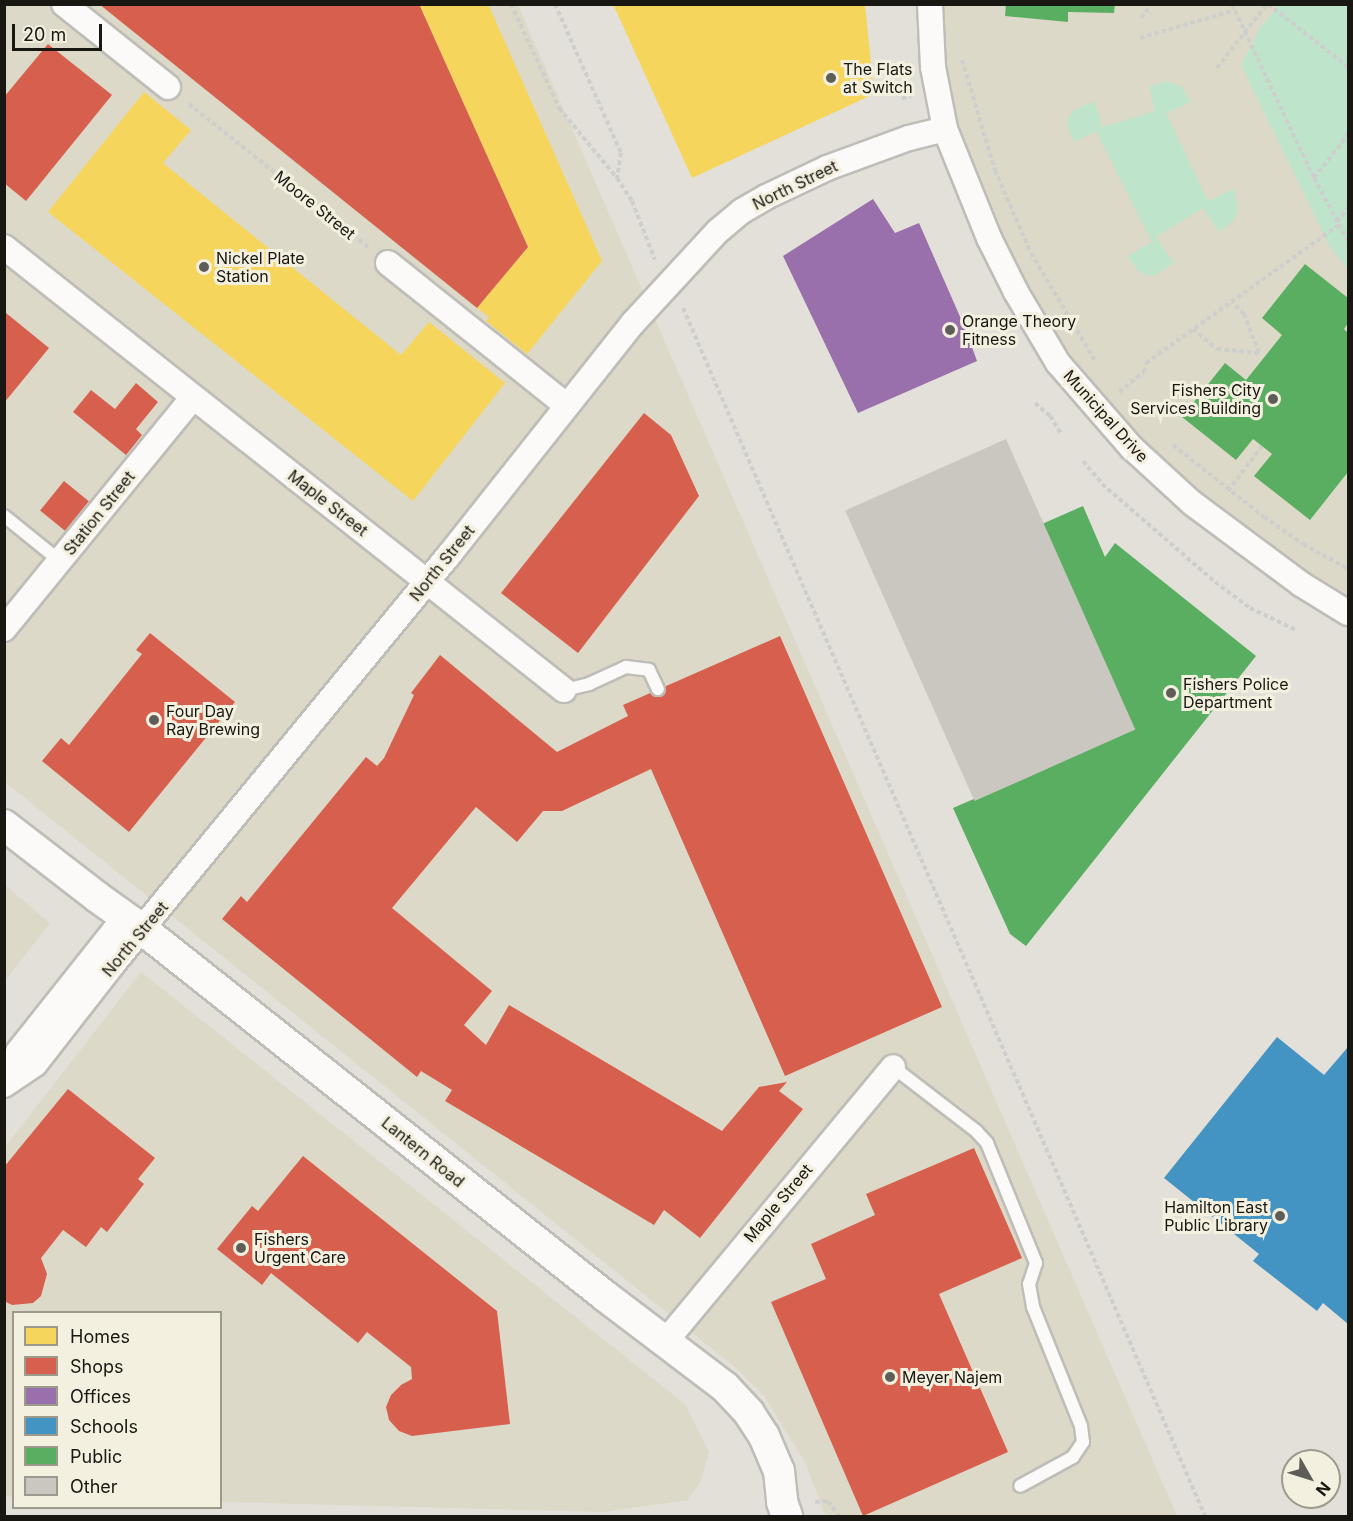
<!DOCTYPE html>
<html>
<head>
<meta charset="utf-8">
<style>
  body { margin:0 }
  #map { position:relative; width:1353px; height:1521px; overflow:hidden; background:#e2e0d8; font-family:Inter,sans-serif }
  div>[style] { position:absolute }
  .built>* { inset:0; background:#ddd9c8 }
  .green>* { inset:0; background:#bfe4cc }
  .homes>* { inset:0; background:#f6d55c }
  .shops>* { inset:0; background:#d6604d; transform-origin:0 0 }
  .offices>* { inset:0; background:#9970ab }
  .schools>* { inset:0; background:#4393c3 }
  .public>* { inset:0; background:#5aae61 }
  .building>* { inset:0; background:#c9c7c0; transform-origin:0 0 }
  .path>* { height:4px; margin-top:-2px; transform-origin:0; background:repeating-linear-gradient(90deg,#cececc 0 4.5px,transparent 0 7.5px) }
  .roads { filter:drop-shadow(2px 0 #bfbdb7) drop-shadow(-2px 0 #bfbdb7) drop-shadow(0 2px #bfbdb7) drop-shadow(0 -2px #bfbdb7) }
  .service>* { height:12px; margin:-6px; padding:0 6px; transform-origin:6px; border-radius:6px; background:#fbfaf9 }
  .minor>* { height:24px; margin:-12px; padding:0 12px; transform-origin:12px; border-radius:12px; background:#fbfaf9 }
  .tertiary>* { height:30px; margin:-15px; padding:0 15px; transform-origin:15px; border-radius:15px; background:#fbfaf9 }
  .dots>* { width:16px; height:16px; translate:-50% -50%; box-sizing:border-box; border:3px solid #f4f0e0; border-radius:50% }
  span { translate:-50% -50%; white-space:nowrap; text-align:center; line-height:1.15; -webkit-text-stroke:6px #f4f0e0; paint-order:stroke }
  .poi-label { font-size:16px; color:#181711 }
  .left { translate:0 -50%; text-align:left }
  .right { translate:-100% -50%; text-align:right }
  .street-label { font-size:16px; color:#181711 }
  .frame { position:absolute; inset:0; border:6px solid #181711; pointer-events:none }
  .legend { position:absolute; left:12px; top:1311px; width:210px; height:198px; box-sizing:border-box; background:#f4f0e0; border:2px solid #9c998d; margin:0; padding:8px 10px; list-style:none; font-size:18px; color:#181711 }
  .legend li { display:flex; align-items:center; gap:12px; height:30px }
  .legend b { width:30px; border:2px solid #9c998d }
  .north { position:absolute; left:1281px; top:1449px; width:60px; height:60px; box-sizing:border-box; background:#f4f0e0; border:2px solid #9c998d; border-radius:50%; rotate:129deg; font-size:16px; font-weight:700; line-height:24px; text-align:center; color:#181711 }
  .north::after { content:''; display:block; margin:auto; width:21px; height:27px; background:#5f5d57; clip-path:polygon(50% 0,100% 100%,50% 72%,0 100%) }
  .scale { position:absolute; left:12px; top:24px; width:90px; height:27px; box-sizing:border-box; border:3px solid #181711; border-top:0; padding-left:8px; font-size:18px; line-height:21px; white-space:nowrap; color:#181711; -webkit-text-stroke:4px #f4f0e0; paint-order:stroke }
</style>
</head>
<body>
<div id="map">
  <div class="built">
    <div style="clip-path:polygon(4px 5px,518px 5px,1177px 1516px,832px 1516px,824px 1512px,806px 1464px,764px 1396px,736px 1368px,5px 782px)"></div>
    <div style="clip-path:polygon(937px 5px,1348px 5px,1348px 605px,1212px 510px,1091px 393px,1022px 289px,949px 124px)"></div>
    <div style="clip-path:polygon(5px 885px,50px 923px,5px 981px)"></div>
    <div style="clip-path:polygon(141px 972px,685px 1404px,709px 1452px,701px 1481px,688px 1500px,603px 1512px,221px 1502px,220px 1312px,14px 1312px,14px 1497px,5px 1496px,5px 1147px)"></div>
  </div>
  <div class="green">
    <div style="clip-path:polygon(1280px 4px,1348px 5px,1348px 269px,1329px 245px,1241px 65px,1260px 28px)"></div>
    <div style="clip-path:polygon(1167px 81px,1181px 86px,1191px 102px,1166px 113px,1208px 201px,1234px 189px,1238px 211px,1233px 221px,1219px 232px,1203px 208px,1156px 237px,1174px 263px,1156px 275px,1149px 276px,1137px 270px,1127px 256px,1152px 242px,1096px 131px,1074px 142px,1068px 128px,1068px 119px,1074px 110px,1095px 101px,1102px 127px,1155px 111px,1149px 86px)"></div>
  </div>
  <div class="homes">
    <div style="clip-path:polygon(419px 4px,488px 4px,602px 261px,527px 354px,486px 321px,489px 317px,477px 308px,528px 247px)"></div>
    <div style="clip-path:polygon(613px 4px,865px 4px,874px 94px,692px 178px)"></div>
    <div style="clip-path:polygon(144px 92px,191px 130px,163px 163px,401px 355px,429px 322px,505px 383px,413px 501px,48px 212px)"></div>
  </div>
  <div class="shops">
    <div style="clip-path:polygon(99px 4px,419px 4px,528px 247px,477px 308px)"></div>
    <div style="clip-path:polygon(48px 44px,112px 95px,26px 201px,4px 183px,4px 97px)"></div>
    <div style="clip-path:polygon(6px 313px,49px 348px,4px 403px,4px 316px)"></div>
    <div style="clip-path:polygon(136px 383px,158px 402px,136px 429px,142px 435px,126px 455px,73px 412px,91px 390px,115px 409px)"></div>
    <div style="clip-path:polygon(644px 413px,671px 435px,699px 496px,578px 653px,501px 593px)"></div>
    <div style="left:64px;top:481px;width:32px;height:38px;rotate:39deg"></div>
    <div style="clip-path:polygon(150px 633px,235px 702px,129px 832px,42px 761px,61px 738px,69px 745px,142px 654px,136px 650px)"></div>
    <div style="clip-path:polygon(780px 636px,942px 1007px,785px 1076px,651px 769px,562px 811px,543px 811px,517px 842px,476px 807px,392px 908px,492px 991px,464px 1025px,486px 1045px,509px 1005px,722px 1131px,759px 1087px,787px 1082px,779px 1091px,803px 1109px,700px 1238px,664px 1210px,654px 1225px,445px 1101px,452px 1090px,421px 1071px,417px 1077px,222px 919px,241px 896px,247px 902px,366px 757px,377px 766px,384px 758px,414px 695px,411px 693px,440px 655px,557px 752px,628px 716px,623px 705px)"></div>
    <div style="clip-path:polygon(68px 1089px,155px 1158px,138px 1179px,144px 1184px,107px 1232px,101px 1227px,86px 1247px,63px 1230px,41px 1258px,47px 1274px,41px 1296px,33px 1303px,12px 1305px,4px 1301px,4px 1167px)"></div>
    <div style="clip-path:polygon(974px 1148px,1022px 1258px,939px 1294px,1008px 1452px,863px 1516px,771px 1302px,826px 1279px,811px 1244px,875px 1215px,866px 1194px)"></div>
    <div style="clip-path:polygon(303px 1156px,497px 1311px,510px 1424px,412px 1436px,399px 1431px,389px 1420px,386px 1407px,391px 1395px,401px 1385px,412px 1379px,411px 1367px,367px 1332px,358px 1343px,271px 1273px,262px 1285px,217px 1249px,252px 1206px,258px 1211px)"></div>
  </div>
  <div class="offices">
    <div style="clip-path:polygon(873px 199px,895px 233px,919px 223px,965px 328px,977px 361px,858px 413px,783px 256px)"></div>
  </div>
  <div class="schools">
    <div style="clip-path:polygon(1277px 1037px,1324px 1075px,1348px 1047px,1348px 1324px,1323px 1303px,1317px 1311px,1253px 1261px,1259px 1254px,1164px 1178px)"></div>
  </div>
  <div class="public">
    <div style="clip-path:polygon(1006px 4px,1115px 4px,1114px 13px,1068px 12px,1068px 22px,1005px 16px)"></div>
    <div style="clip-path:polygon(1305px 264px,1348px 298px,1348px 323px,1344px 329px,1348px 333px,1348px 472px,1310px 520px,1254px 476px,1272px 454px,1262px 446px,1253px 439px,1236px 460px,1182px 417px,1225px 363px,1246px 380px,1282px 335px,1262px 318px)"></div>
    <div style="clip-path:polygon(1083px 506px,1105px 557px,1115px 543px,1256px 656px,1026px 946px,1010px 934px,953px 808px,1133px 730px,1042px 524px)"></div>
  </div>
  <div class="building">
    <div style="left:1006px;top:439px;width:318px;height:176px;rotate:66deg"></div>
  </div>
  <div class="path">
    <div style="left:511px;top:4px;width:115px;rotate:65.2deg"></div>
    <div style="left:559px;top:108px;width:91px;rotate:50.4deg"></div>
    <div style="left:617px;top:178px;width:27px;rotate:57deg"></div>
    <div style="left:632px;top:201px;width:63px;rotate:68.7deg"></div>
    <div style="left:555px;top:4px;width:163px;rotate:66.1deg"></div>
    <div style="left:621px;top:153px;width:25px;rotate:99deg"></div>
    <div style="left:1232px;top:4px;width:192px;rotate:64.8deg"></div>
    <div style="left:1314px;top:178px;width:72px;rotate:61.6deg"></div>
    <div style="left:1268px;top:4px;width:102px;rotate:38.2deg"></div>
    <div style="left:1141px;top:18px;width:18px;rotate:-52deg"></div>
    <div style="left:1140px;top:38px;width:99px;rotate:-16.4deg"></div>
    <div style="left:962px;top:60px;width:115px;rotate:73.3deg"></div>
    <div style="left:995px;top:170px;width:90px;rotate:66.6deg"></div>
    <div style="left:1031px;top:253px;width:126px;rotate:59.3deg"></div>
    <div style="left:1217px;top:68px;width:81px;rotate:-52deg"></div>
    <div style="left:902px;top:98px;width:9px;rotate:-6deg"></div>
    <div style="left:189px;top:104px;width:229px;rotate:38.6deg"></div>
    <div style="left:1314px;top:178px;width:55px;rotate:-51.7deg"></div>
    <div style="left:1337px;top:222px;width:18px;rotate:-52deg"></div>
    <div style="left:683px;top:308px;width:1316px;rotate:66.63deg"></div>
    <div style="left:1193px;top:329px;width:31px;rotate:40deg"></div>
    <div style="left:1217px;top:349px;width:42px;rotate:5.4deg"></div>
    <div style="left:1259px;top:353px;width:42px;rotate:-111deg"></div>
    <div style="left:1244px;top:314px;width:17px;rotate:-135deg"></div>
    <div style="left:1119px;top:392px;width:32px;rotate:-39deg"></div>
    <div style="left:1144px;top:372px;width:9px;rotate:-77deg"></div>
    <div style="left:1146px;top:363px;width:237px;rotate:-35.6deg"></div>
    <div style="left:1035px;top:403px;width:20px;rotate:41deg"></div>
    <div style="left:1050px;top:416px;width:22px;rotate:58deg"></div>
    <div style="left:1173px;top:445px;width:116px;rotate:38.4deg"></div>
    <div style="left:1264px;top:517px;width:47px;rotate:34.7deg"></div>
    <div style="left:1303px;top:544px;width:51px;rotate:29.1deg"></div>
    <div style="left:1083px;top:461px;width:30px;rotate:50deg"></div>
    <div style="left:1102px;top:484px;width:150px;rotate:40.9deg"></div>
    <div style="left:1215px;top:582px;width:44px;rotate:36.6deg"></div>
    <div style="left:1250px;top:608px;width:51px;rotate:25.6deg"></div>
    <div style="left:1228px;top:491px;width:56px;rotate:-52.9deg"></div>
    <div style="left:1348px;top:644px;width:1px;rotate:90deg"></div>
    <div style="left:815px;top:1502px;width:13px;rotate:-4deg"></div>
    <div style="left:828px;top:1501px;width:19px;rotate:54deg"></div>
  </div>
  <div class="roads">
    <div class="service">
      <div style="left:4px;top:516px;width:72px;rotate:38.8deg"></div>
      <div style="left:564px;top:690px;width:26px;rotate:-13deg"></div>
      <div style="left:589px;top:684px;width:41px;rotate:-24.7deg"></div>
      <div style="left:626px;top:667px;width:23px;rotate:7deg"></div>
      <div style="left:649px;top:670px;width:21px;rotate:65deg"></div>
      <div style="left:893px;top:1067px;width:105px;rotate:37.6deg"></div>
      <div style="left:976px;top:1131px;width:16px;rotate:47deg"></div>
      <div style="left:987px;top:1143px;width:130px;rotate:67.8deg"></div>
      <div style="left:1036px;top:1263px;width:22px;rotate:108deg"></div>
      <div style="left:1029px;top:1284px;width:23px;rotate:80deg"></div>
      <div style="left:1033px;top:1307px;width:128px;rotate:68deg"></div>
      <div style="left:1081px;top:1426px;width:16px;rotate:83deg"></div>
      <div style="left:1083px;top:1442px;width:18px;rotate:124deg"></div>
      <div style="left:1073px;top:1457px;width:60px;rotate:151.3deg"></div>
    </div>
    <div class="minor">
      <div style="left:64px;top:4px;width:133px;rotate:38.6deg"></div>
      <div style="left:930px;top:4px;width:63px;rotate:87.3deg"></div>
      <div style="left:933px;top:67px;width:63px;rotate:79deg"></div>
      <div style="left:945px;top:129px;width:118px;rotate:68deg"></div>
      <div style="left:989px;top:238px;width:60px;rotate:63.4deg"></div>
      <div style="left:1016px;top:292px;width:82px;rotate:59.4deg"></div>
      <div style="left:1058px;top:363px;width:113px;rotate:49deg"></div>
      <div style="left:1132px;top:448px;width:81px;rotate:42.5deg"></div>
      <div style="left:1192px;top:503px;width:136px;rotate:36.6deg"></div>
      <div style="left:1301px;top:584px;width:55px;rotate:31.7deg"></div>
      <div style="left:4px;top:247px;width:714px;rotate:38.35deg"></div>
      <div style="left:388px;top:263px;width:229px;rotate:38.6deg"></div>
      <div style="left:4px;top:629px;width:299px;rotate:-50.8deg"></div>
      <div style="left:4px;top:1084px;width:35px;rotate:-66deg"></div>
      <div style="left:18px;top:1052px;width:172px;rotate:-51.6deg"></div>
      <div style="left:4px;top:1085px;width:37px;rotate:-34deg"></div>
      <div style="left:35px;top:1064px;width:127px;rotate:-52deg"></div>
      <div style="left:113px;top:964px;width:529px;rotate:-50.6deg"></div>
      <div style="left:449px;top:555px;width:296px;rotate:-51.6deg"></div>
      <div style="left:633px;top:323px;width:125px;rotate:-47.3deg"></div>
      <div style="left:718px;top:231px;width:31px;rotate:-40deg"></div>
      <div style="left:742px;top:211px;width:28px;rotate:-30deg"></div>
      <div style="left:766px;top:197px;width:68px;rotate:-25.4deg"></div>
      <div style="left:827px;top:168px;width:87px;rotate:-20.1deg"></div>
      <div style="left:909px;top:138px;width:37px;rotate:-14deg"></div>
      <div style="left:665px;top:1342px;width:357px;rotate:-50.3deg"></div>
    </div>
    <div class="tertiary">
      <div style="left:4px;top:825px;width:118px;rotate:37.7deg"></div>
      <div style="left:97px;top:897px;width:55px;rotate:35.4deg"></div>
      <div style="left:142px;top:929px;width:591px;rotate:38.4deg"></div>
      <div style="left:605px;top:1296px;width:151px;rotate:37.2deg"></div>
      <div style="left:725px;top:1387px;width:35px;rotate:47deg"></div>
      <div style="left:749px;top:1413px;width:27px;rotate:57deg"></div>
      <div style="left:764px;top:1436px;width:38px;rotate:67deg"></div>
      <div style="left:779px;top:1471px;width:31px;rotate:84deg"></div>
      <div style="left:782px;top:1502px;width:15px;rotate:70deg"></div>
    </div>
  </div>
  <div class="dots">
    <div style="left:831px;top:78px;background:#5f5d57"></div>
    <div style="left:204px;top:267px;background:#5f5d57"></div>
    <div style="left:950px;top:330px;background:#5f5d57"></div>
    <div style="left:1273px;top:399px;background:#5f5d57"></div>
    <div style="left:1171px;top:693px;background:#5f5d57"></div>
    <div style="left:154px;top:720px;background:#5f5d57"></div>
    <div style="left:1280px;top:1216px;background:#5f5d57"></div>
    <div style="left:241px;top:1248px;background:#5f5d57"></div>
    <div style="left:890px;top:1377px;background:#5f5d57"></div>
  </div>
  <div class="poi-label">
    <span class="left" style="left:843px;top:78px">The Flats<br>at Switch</span>
    <span class="left" style="left:216px;top:267px">Nickel Plate<br>Station</span>
    <span class="left" style="left:962px;top:330px">Orange Theory<br>Fitness</span>
    <span class="right" style="left:1261px;top:399px">Fishers City<br>Services Building</span>
    <span class="left" style="left:1183px;top:693px">Fishers Police<br>Department</span>
    <span class="left" style="left:166px;top:720px">Four Day<br>Ray Brewing</span>
    <span class="right" style="left:1268px;top:1216px">Hamilton East<br>Public Library</span>
    <span class="left" style="left:254px;top:1248px">Fishers<br>Urgent Care</span>
    <span class="left" style="left:902px;top:1377px">Meyer Najem</span>
  </div>
  <div class="street-label">
    <span style="left:795px;top:185px;rotate:-26deg">North Street</span>
    <span style="left:315px;top:205px;rotate:39deg">Moore Street</span>
    <span style="left:1106px;top:416px;rotate:48deg">Municipal Drive</span>
    <span style="left:328px;top:503px;rotate:38deg">Maple Street</span>
    <span style="left:99px;top:513px;rotate:-51deg">Station Street</span>
    <span style="left:442px;top:563px;rotate:-51deg">North Street</span>
    <span style="left:135px;top:939px;rotate:-50deg">North Street</span>
    <span style="left:423px;top:1152px;rotate:39deg">Lantern Road</span>
    <span style="left:778px;top:1203px;rotate:-50deg">Maple Street</span>
  </div>
  <div class="frame"></div>
  <ul class="legend">
  <li><b style="height:16px;background:#f6d55c"></b>Homes</li>
  <li><b style="height:16px;background:#d6604d"></b>Shops</li>
  <li><b style="height:16px;background:#9970ab"></b>Offices</li>
  <li><b style="height:16px;background:#4393c3"></b>Schools</li>
  <li><b style="height:16px;background:#5aae61"></b>Public</li>
  <li><b style="height:16px;background:#c9c7c0"></b>Other</li>
  </ul>
  <div class="north">N</div>
  <div class="scale">20 m</div>
</div>
</body>
</html>
